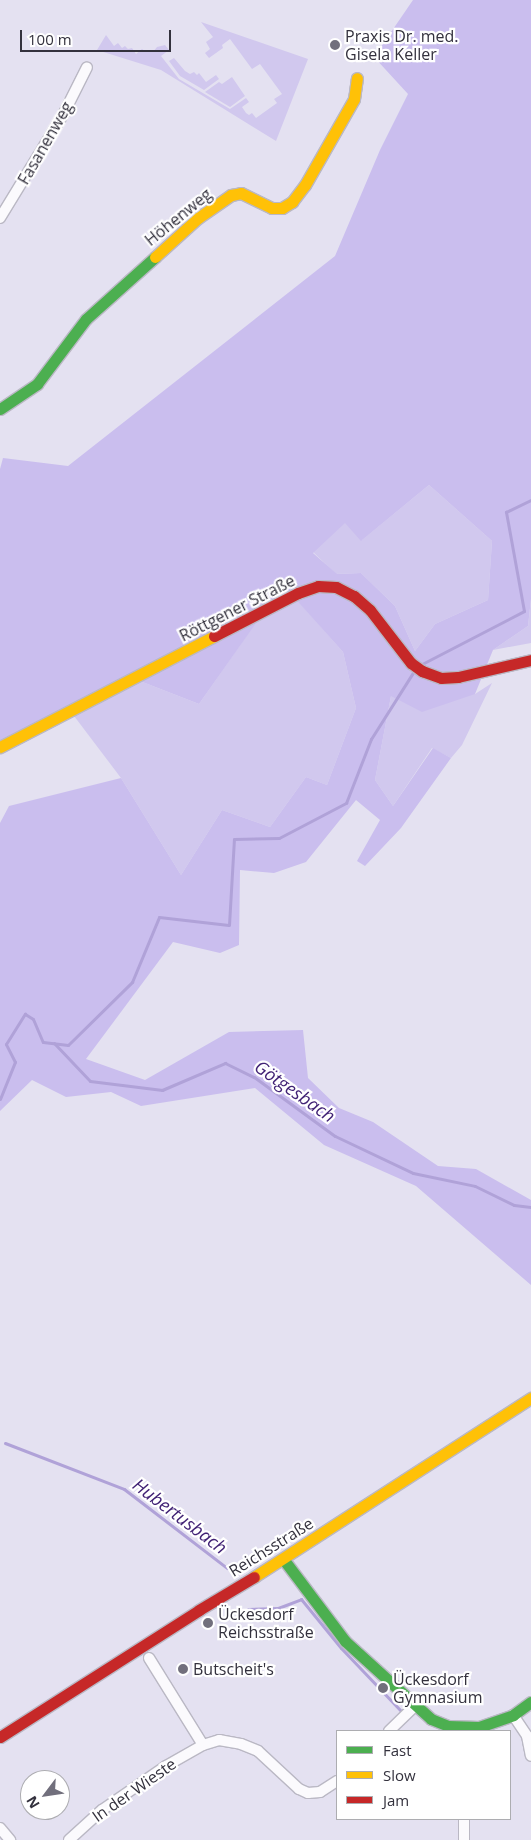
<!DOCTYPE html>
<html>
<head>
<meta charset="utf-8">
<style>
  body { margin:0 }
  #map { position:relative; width:531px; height:1840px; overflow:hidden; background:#e4e1f1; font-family:"Open Sans",sans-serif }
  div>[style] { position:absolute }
  .green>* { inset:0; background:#d1c8ee }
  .forest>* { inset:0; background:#cabeee }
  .stream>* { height:3px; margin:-1.5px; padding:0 1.5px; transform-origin:1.5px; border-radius:1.5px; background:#b0a2d8 }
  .roads { filter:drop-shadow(1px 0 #bab8c4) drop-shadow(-1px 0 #bab8c4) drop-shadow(0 1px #bab8c4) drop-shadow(0 -1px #bab8c4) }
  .street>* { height:10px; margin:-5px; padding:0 5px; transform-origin:5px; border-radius:5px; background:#fbfafd }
  .fast>* { height:11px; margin:-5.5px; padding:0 5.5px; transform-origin:5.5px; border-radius:5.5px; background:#4caf50 }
  .slow>* { height:11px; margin:-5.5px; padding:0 5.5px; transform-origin:5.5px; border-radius:5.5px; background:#ffc107 }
  .jam>* { height:11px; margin:-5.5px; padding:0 5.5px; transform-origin:5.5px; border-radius:5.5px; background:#c62828 }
  .dots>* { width:14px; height:14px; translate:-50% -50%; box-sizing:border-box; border:2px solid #fff; border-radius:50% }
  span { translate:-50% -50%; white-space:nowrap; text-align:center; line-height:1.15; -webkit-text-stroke:4.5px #fff; paint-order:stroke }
  .poi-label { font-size:16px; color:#33313d }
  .left { translate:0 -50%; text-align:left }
  .street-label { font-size:16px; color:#33313d }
  .water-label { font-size:18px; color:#412275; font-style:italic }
  .legend { position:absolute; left:336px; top:1730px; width:175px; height:90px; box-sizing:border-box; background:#fff; border:1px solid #adadb1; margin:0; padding:6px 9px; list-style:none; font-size:15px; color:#33313d }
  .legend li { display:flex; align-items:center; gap:10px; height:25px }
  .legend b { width:25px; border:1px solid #adadb1 }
  .north { position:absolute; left:20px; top:1770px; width:50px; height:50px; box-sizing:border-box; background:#fff; border:1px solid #adadb1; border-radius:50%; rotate:239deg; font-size:14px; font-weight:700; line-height:20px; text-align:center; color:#33313d }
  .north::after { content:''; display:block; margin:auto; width:18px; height:22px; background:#716f7c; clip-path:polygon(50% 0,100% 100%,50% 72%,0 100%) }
  .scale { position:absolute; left:20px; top:30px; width:151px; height:22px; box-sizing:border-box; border:2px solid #33313d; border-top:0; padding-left:6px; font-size:15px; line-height:18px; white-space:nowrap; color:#33313d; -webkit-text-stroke:4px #fff; paint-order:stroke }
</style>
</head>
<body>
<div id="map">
  <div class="green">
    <div style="clip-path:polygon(201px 22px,308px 59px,276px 141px,161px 70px,97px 50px,106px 35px,114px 46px,118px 43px,122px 48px,125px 46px,128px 49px,132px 48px,136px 54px,142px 49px,146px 52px,153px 52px,157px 47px,165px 45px,169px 50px,161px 56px,179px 79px,230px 109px,246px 98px,249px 102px,242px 107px,246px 113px,249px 115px,252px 113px,256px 118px,277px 103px,274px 99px,282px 94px,260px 64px,252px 69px,230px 39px,222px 45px,223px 48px,209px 58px,205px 53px,210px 49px,206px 42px,213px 37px)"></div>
    <div style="clip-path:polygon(174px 58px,185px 71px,190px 74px,194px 72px,197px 75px,199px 73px,206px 82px,216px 75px,219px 79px,204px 90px,180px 76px,169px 61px)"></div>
    <div style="clip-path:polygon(232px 77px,245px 96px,230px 107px,205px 92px,219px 82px,222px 84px)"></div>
    <div style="clip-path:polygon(429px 485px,492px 541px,488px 600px,435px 624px,415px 651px,395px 606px,361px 573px,336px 574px,313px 552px,345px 522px,362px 540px)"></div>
    <div style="clip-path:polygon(283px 584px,343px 652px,356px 708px,327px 785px,306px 777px,270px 827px,222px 810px,181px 875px,121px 778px,68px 708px,127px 676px,199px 704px)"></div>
    <div style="clip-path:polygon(531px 599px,531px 643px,493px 650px,528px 626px)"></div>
    <div style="clip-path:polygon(492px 683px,462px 745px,451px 758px,432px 748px,393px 806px,375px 780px,391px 696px,475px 694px)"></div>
  </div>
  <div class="forest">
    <div style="clip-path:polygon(evenodd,413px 0,531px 0,531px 599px,528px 626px,493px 650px,475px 694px,422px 712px,391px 696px,375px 780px,393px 806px,433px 748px,451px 758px,401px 828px,365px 866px,357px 861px,380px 820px,356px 800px,306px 862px,274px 873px,240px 870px,239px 945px,220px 953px,173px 942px,86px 1059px,145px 1080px,229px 1032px,303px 1030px,308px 1078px,339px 1108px,373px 1122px,438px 1166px,476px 1169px,531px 1200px,531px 1285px,416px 1186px,324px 1145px,255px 1088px,141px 1106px,111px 1092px,66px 1097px,32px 1080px,0 1111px,0 823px,9px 806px,121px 778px,181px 875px,222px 810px,270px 827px,306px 777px,327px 785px,356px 708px,343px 652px,283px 585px,199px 704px,127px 676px,0 743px,0 469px,3px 458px,68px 466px,335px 256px,380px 150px,408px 94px,374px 57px,413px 0,429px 485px,492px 541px,488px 600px,435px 624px,415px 651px,395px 606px,361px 573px,337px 574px,313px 553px,345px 523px,361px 541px,429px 485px)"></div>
  </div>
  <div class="stream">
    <div style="left:420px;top:665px;width:117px;rotate:-27.4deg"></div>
    <div style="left:524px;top:611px;width:101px;rotate:-100.3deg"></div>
    <div style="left:506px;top:512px;width:28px;rotate:-26deg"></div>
    <div style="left:54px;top:1043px;width:52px;rotate:46.5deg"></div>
    <div style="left:90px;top:1081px;width:73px;rotate:7.1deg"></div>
    <div style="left:162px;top:1090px;width:69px;rotate:-23.2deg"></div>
    <div style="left:225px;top:1063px;width:32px;rotate:26deg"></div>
    <div style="left:254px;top:1077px;width:100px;rotate:36.1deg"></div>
    <div style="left:335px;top:1136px;width:86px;rotate:25.4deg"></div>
    <div style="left:413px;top:1173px;width:63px;rotate:11.8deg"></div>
    <div style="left:475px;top:1186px;width:43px;rotate:26deg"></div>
    <div style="left:514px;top:1205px;width:17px;rotate:7deg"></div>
    <div style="left:0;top:1099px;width:40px;rotate:-68deg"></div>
    <div style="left:15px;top:1062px;width:20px;rotate:-117deg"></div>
    <div style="left:6px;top:1044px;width:36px;rotate:-58deg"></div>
    <div style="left:25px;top:1014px;width:9px;rotate:32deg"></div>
    <div style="left:33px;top:1019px;width:25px;rotate:67deg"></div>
    <div style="left:43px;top:1042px;width:25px;rotate:7deg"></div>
    <div style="left:68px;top:1045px;width:90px;rotate:-44.5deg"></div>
    <div style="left:132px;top:982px;width:70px;rotate:-67.4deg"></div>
    <div style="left:159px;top:917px;width:70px;rotate:6.5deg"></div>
    <div style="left:229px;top:925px;width:86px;rotate:-86.7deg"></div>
    <div style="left:234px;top:839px;width:45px;rotate:-1.3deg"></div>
    <div style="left:279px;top:838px;width:76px;rotate:-27.6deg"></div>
    <div style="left:346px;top:803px;width:69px;rotate:-68.7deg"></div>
    <div style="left:371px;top:739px;width:80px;rotate:-57.7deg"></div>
    <div style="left:5px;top:1443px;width:128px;rotate:21.1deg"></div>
    <div style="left:124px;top:1489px;width:130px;rotate:37.5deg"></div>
    <div style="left:248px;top:1609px;width:30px;rotate:-2deg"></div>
    <div style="left:278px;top:1608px;width:25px;rotate:-21deg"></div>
    <div style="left:301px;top:1599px;width:63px;rotate:50.8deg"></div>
    <div style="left:341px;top:1648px;width:86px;rotate:46.4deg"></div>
  </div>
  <div class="roads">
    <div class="street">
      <div style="left:0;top:218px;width:123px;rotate:-58.6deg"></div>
      <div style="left:64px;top:113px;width:51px;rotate:-63.4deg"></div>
      <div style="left:149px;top:1658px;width:102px;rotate:58.2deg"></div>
      <div style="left:203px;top:1745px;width:17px;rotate:-17deg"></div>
      <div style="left:219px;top:1740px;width:22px;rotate:10deg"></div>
      <div style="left:241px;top:1744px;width:18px;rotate:22deg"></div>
      <div style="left:258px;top:1751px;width:56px;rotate:42.8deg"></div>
      <div style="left:299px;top:1789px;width:10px;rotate:24deg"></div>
      <div style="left:308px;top:1793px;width:12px;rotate:-5deg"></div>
      <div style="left:320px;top:1792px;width:20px;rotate:-33deg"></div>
      <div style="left:513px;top:1715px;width:25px;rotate:56deg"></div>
      <div style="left:527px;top:1736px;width:20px;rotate:79deg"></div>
      <div style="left:389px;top:1731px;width:35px;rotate:-44deg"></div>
      <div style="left:0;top:1828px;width:16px;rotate:50deg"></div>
      <div style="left:69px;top:1840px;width:45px;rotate:-42.3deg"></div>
      <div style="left:102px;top:1810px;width:78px;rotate:-34.5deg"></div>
      <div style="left:166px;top:1766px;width:43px;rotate:-29.6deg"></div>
      <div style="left:464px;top:1840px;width:21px;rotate:-90deg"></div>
    </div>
    <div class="fast">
      <div style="left:0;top:409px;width:45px;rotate:-34deg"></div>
      <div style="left:37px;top:384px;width:81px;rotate:-53deg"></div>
      <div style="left:86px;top:319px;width:93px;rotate:-41.9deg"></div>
      <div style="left:284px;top:1560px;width:101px;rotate:53deg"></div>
      <div style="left:345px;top:1641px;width:116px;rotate:42.2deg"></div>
      <div style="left:431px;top:1719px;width:18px;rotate:22deg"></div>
      <div style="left:448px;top:1726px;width:31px;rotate:2deg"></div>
      <div style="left:479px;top:1727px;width:36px;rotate:-19deg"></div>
      <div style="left:513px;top:1715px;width:22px;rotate:-36deg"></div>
    </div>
    <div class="slow">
      <div style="left:155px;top:257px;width:58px;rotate:-42.2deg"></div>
      <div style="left:198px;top:218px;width:40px;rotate:-34.9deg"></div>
      <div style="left:231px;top:195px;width:10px;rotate:-11deg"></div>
      <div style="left:241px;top:193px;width:34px;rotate:26deg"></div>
      <div style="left:272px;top:208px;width:10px"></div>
      <div style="left:282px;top:208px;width:12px;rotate:-31deg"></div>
      <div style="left:292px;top:202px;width:21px;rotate:-53deg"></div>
      <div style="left:305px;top:185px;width:99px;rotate:-60.3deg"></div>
      <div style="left:354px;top:99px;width:21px;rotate:-82deg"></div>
      <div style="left:0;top:747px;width:241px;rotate:-27.4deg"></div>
      <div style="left:254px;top:1577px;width:330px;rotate:-32.9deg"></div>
    </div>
    <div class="jam">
      <div style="left:214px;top:636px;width:94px;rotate:-27.1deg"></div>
      <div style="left:298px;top:593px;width:21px;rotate:-19deg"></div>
      <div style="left:318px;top:586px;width:18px;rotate:3deg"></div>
      <div style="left:336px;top:587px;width:20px;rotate:27deg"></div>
      <div style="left:354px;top:596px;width:21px;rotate:41deg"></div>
      <div style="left:370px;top:610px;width:67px;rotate:52.3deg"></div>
      <div style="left:411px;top:663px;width:14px;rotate:36deg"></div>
      <div style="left:422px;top:671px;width:20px;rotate:20deg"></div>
      <div style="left:441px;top:678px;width:17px;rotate:-3deg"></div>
      <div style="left:458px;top:677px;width:75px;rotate:-13.1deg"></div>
      <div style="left:0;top:1737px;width:236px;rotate:-32.5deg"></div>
      <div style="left:199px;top:1610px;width:64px;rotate:-31deg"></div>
    </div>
  </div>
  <div class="dots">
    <div style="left:335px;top:45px;background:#716f7c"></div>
    <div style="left:208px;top:1623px;background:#716f7c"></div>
    <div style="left:183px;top:1669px;background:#716f7c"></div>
    <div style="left:383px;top:1688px;background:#716f7c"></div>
  </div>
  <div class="poi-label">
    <span class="left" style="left:345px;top:45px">Praxis Dr. med.<br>Gisela Keller</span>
    <span class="left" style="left:218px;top:1623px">Ückesdorf<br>Reichsstraße</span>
    <span class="left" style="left:193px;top:1669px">Butscheit's</span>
    <span class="left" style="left:393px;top:1688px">Ückesdorf<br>Gymnasium</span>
  </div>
  <div class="street-label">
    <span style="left:45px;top:143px;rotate:-60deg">Fasanenweg</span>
    <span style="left:178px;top:217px;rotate:-39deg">Höhenweg</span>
    <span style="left:237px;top:608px;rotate:-27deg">Röttgener Straße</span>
    <span style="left:271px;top:1547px;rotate:-32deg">Reichsstraße</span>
    <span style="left:134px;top:1790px;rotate:-35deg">In der Wieste</span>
  </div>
  <div class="water-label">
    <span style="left:295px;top:1091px;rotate:35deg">Götgesbach</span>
    <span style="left:180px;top:1516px;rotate:37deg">Hubertusbach</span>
  </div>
  <ul class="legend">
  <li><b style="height:6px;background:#4caf50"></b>Fast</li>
  <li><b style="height:6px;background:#ffc107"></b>Slow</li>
  <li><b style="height:6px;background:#c62828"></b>Jam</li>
  </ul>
  <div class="north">N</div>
  <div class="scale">100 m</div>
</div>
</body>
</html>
